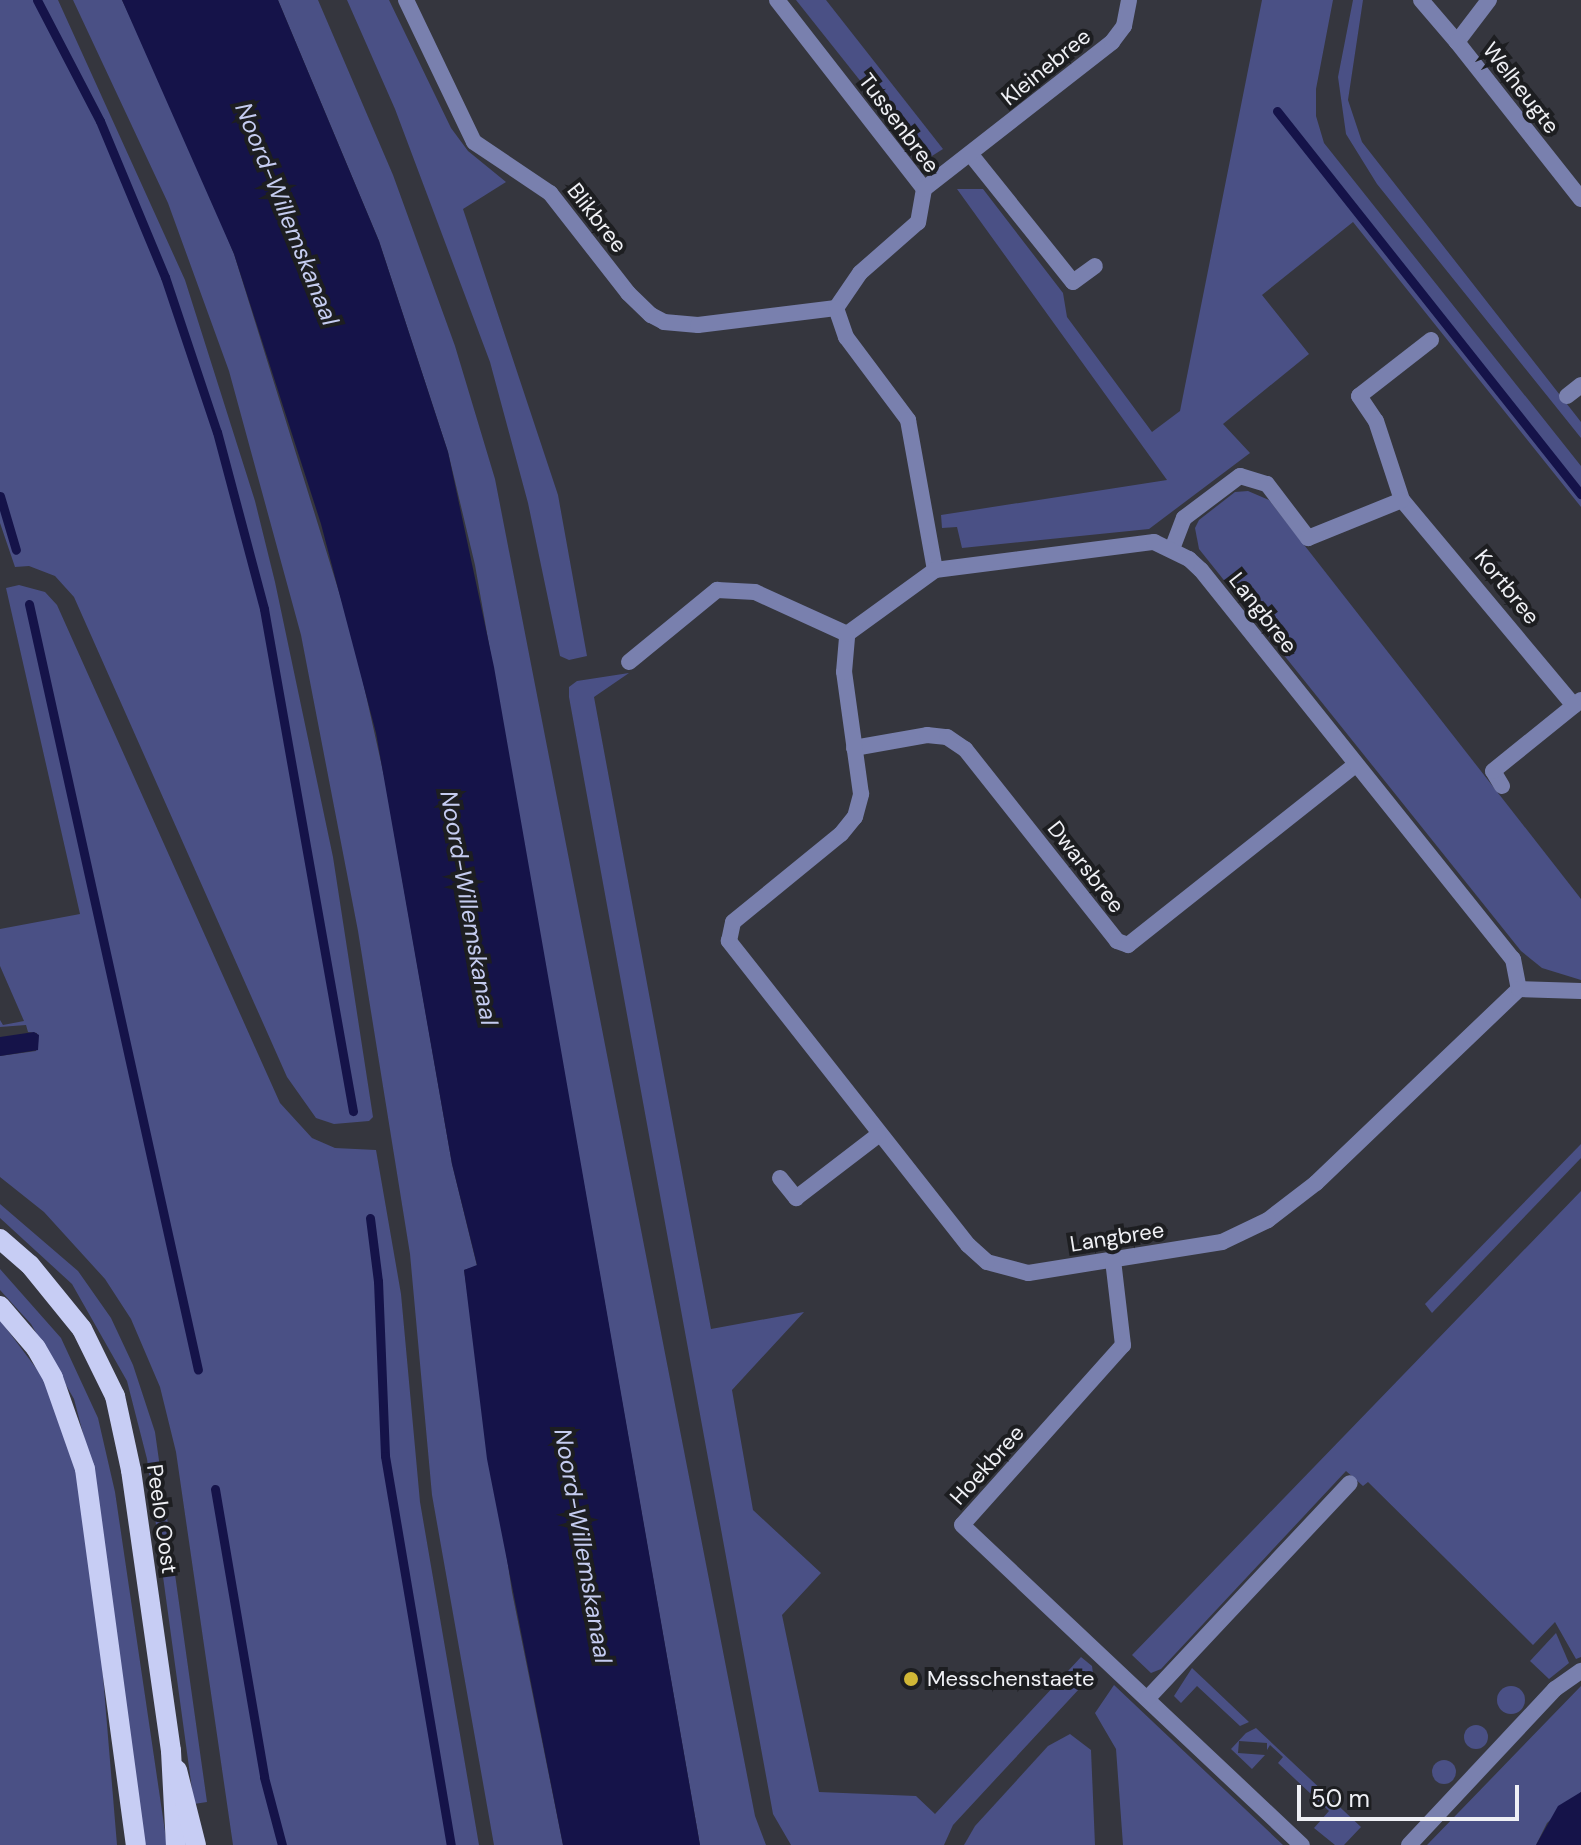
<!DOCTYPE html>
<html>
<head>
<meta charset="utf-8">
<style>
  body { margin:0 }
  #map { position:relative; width:1581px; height:1845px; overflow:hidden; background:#35363e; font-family:"DM Sans",sans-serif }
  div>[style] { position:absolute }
  .green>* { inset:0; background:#4a5085 }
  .round { border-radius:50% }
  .water>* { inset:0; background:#151349 }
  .stream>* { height:9px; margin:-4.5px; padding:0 4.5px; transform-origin:4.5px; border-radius:4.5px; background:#151349 }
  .minor>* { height:16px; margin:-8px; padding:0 8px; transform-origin:8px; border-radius:8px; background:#7980ae }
  .primary>* { height:20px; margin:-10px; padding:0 10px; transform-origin:10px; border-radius:10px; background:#c7cdf4 }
  .dots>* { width:22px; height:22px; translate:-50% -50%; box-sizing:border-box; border:4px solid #1d1e21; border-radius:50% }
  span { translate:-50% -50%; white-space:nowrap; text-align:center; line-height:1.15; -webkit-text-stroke:8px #1d1e21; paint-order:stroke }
  .street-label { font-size:22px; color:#eff0f5 }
  .poi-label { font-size:22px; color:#eff0f5 }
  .left { translate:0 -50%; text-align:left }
  .water-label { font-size:24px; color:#c5ccf0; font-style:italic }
  .scale { position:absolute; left:1297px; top:1785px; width:222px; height:36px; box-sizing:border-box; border:4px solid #eff0f5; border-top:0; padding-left:10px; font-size:24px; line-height:28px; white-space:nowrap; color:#eff0f5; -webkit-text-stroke:6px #1d1e21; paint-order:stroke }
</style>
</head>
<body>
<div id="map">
  <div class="green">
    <div style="clip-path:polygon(0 0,58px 0,185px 280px,255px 501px,275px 582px,333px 857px,373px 1117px,369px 1121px,334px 1124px,316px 1118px,287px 1077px,74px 597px,55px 576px,29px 566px,15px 567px,0 523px)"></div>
    <div style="clip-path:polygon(73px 0,122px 0,180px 122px,234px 254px,353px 637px,385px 780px,452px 1164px,477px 1266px,464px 1270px,512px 1592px,563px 1845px,494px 1845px,432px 1495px,410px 1254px,358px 931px,301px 635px,229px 371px,168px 203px)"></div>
    <div style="clip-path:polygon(278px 0,318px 0,393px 175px,455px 346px,495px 479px,755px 1816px,766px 1845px,700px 1845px,475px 565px,448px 452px,379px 241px)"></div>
    <div style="clip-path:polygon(347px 0,389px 0,451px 128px,468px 151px,506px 182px,463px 209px,558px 495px,587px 656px,569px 660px,560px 656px,528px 503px,490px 362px,395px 109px)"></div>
    <div style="clip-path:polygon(796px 0,826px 0,943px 149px,924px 161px)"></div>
    <div style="clip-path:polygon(1262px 0,1333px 0,1316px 89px,1316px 116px,1324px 143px,1581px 466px,1581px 507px,1353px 222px,1262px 295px,1309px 354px,1223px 424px,1250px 453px,1149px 529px,962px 548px,957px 527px,942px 528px,941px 515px,1167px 480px,957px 189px,983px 189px,1063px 293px,1067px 317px,1152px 432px,1180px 411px)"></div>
    <div style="clip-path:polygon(1353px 0,1363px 0,1348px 100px,1362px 142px,1581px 422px,1581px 438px,1377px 184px,1346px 134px,1338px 77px)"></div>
    <div style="clip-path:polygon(1248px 491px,1269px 500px,1581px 899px,1581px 980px,1542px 968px,1521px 951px,1199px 549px,1195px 528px,1199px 520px,1235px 492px)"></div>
    <div style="clip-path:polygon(19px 585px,45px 592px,57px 605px,280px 1103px,312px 1138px,335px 1148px,376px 1150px,401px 1294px,420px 1502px,479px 1845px,233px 1845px,176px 1452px,160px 1387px,131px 1319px,105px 1279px,44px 1212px,0 1177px,0 1056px,36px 1051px,37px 1033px,28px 1032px,26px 1025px,0 1027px,0 1020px,3px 1025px,24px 1021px,0 966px,0 929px,80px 914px,6px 588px)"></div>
    <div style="clip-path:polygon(629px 673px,594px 697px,711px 1329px,804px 1312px,732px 1390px,753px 1510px,821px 1573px,782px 1615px,819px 1792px,916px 1796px,935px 1814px,1081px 1657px,1092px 1666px,1093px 1674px,953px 1825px,944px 1845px,791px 1845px,773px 1814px,569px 697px,569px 687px,577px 681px)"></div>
    <div style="clip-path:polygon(1581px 1144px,1581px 1158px,1432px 1313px,1425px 1304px)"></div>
    <div style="clip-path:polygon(1581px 1191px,1581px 1657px,1576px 1659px,1555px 1622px,1533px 1645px,1368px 1482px,1363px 1486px,1346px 1471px,1161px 1669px,1151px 1673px,1132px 1655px)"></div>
    <div style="clip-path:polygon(0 1204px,78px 1271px,111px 1318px,133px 1365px,155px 1432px,207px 1802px,194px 1804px,147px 1459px,127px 1381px,72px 1284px,0 1218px)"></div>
    <div style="clip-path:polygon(0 1269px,61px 1338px,98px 1418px,115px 1492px,167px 1845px,145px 1845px,93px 1472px,74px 1399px,31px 1324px,0 1290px)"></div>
    <div style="clip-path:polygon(0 1320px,48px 1384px,75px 1465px,99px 1628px,117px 1845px,0 1845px)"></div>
    <div style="clip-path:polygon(1556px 1633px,1569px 1663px,1549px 1679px,1530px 1661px)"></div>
    <div style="clip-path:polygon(1192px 1668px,1209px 1684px,1249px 1722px,1240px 1726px,1197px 1686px,1181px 1703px,1174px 1696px)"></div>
    <div style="clip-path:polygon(1114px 1685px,1283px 1845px,1123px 1845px,1116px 1749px,1095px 1713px)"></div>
    <div class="round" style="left:1497px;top:1686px;width:28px;height:28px"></div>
    <div style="clip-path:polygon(1581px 1686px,1581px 1792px,1547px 1823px,1536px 1845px,1427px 1845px)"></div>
    <div class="round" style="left:1464px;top:1725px;width:24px;height:24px"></div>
    <div style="clip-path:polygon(1256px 1728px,1361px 1827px,1344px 1845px,1335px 1845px,1314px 1828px,1329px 1811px,1278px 1763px,1283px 1757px,1270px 1745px,1267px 1750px,1267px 1743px,1239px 1741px,1238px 1753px,1265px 1755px,1252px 1769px,1231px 1749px,1246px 1733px)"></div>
    <div style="clip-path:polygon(1070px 1734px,1091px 1750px,1095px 1845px,964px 1845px,975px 1826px,1048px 1746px)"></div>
    <div class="round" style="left:1432px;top:1760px;width:24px;height:24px"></div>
  </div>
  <div class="water">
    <div style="clip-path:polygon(122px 0,278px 0,379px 241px,448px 452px,494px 667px,700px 1845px,563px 1845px,487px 1459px,464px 1270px,477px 1265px,452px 1164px,376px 733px,321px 524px,234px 254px)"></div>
    <div style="clip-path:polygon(34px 1032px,39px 1035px,38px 1050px,0 1056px,0 1037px)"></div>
    <div style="clip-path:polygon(1581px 1792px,1581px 1845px,1536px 1845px,1558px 1806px)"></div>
  </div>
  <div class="stream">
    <div style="left:37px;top:0;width:136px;rotate:62.5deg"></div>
    <div style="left:100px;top:121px;width:169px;rotate:67.4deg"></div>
    <div style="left:165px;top:277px;width:163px;rotate:71.5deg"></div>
    <div style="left:217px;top:432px;width:183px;rotate:75.1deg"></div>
    <div style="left:264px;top:609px;width:510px;rotate:79.95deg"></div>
    <div style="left:1277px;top:111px;width:489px;rotate:51.6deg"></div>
    <div style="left:0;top:496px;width:56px;rotate:73.5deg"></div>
    <div style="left:29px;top:604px;width:784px;rotate:77.56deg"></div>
    <div style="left:370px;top:1218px;width:64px;rotate:82.8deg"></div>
    <div style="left:378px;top:1281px;width:175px;rotate:87.7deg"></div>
    <div style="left:385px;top:1456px;width:395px;rotate:80.4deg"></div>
    <div style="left:215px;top:1489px;width:292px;rotate:80.3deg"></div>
    <div style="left:264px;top:1777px;width:70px;rotate:75.2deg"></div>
  </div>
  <div class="minor">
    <div style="left:406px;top:0;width:157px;rotate:64.4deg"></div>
    <div style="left:474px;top:142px;width:92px;rotate:33.9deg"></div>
    <div style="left:550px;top:193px;width:127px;rotate:52deg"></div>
    <div style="left:628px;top:293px;width:32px;rotate:44deg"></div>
    <div style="left:651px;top:315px;width:15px;rotate:28deg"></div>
    <div style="left:664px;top:322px;width:34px;rotate:5deg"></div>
    <div style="left:698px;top:325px;width:139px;rotate:-7deg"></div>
    <div style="left:777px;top:0;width:239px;rotate:52.1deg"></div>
    <div style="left:924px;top:189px;width:34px;rotate:100deg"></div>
    <div style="left:918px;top:222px;width:77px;rotate:138.7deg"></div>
    <div style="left:860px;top:273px;width:42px;rotate:124.4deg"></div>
    <div style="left:836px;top:308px;width:31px;rotate:71deg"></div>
    <div style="left:846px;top:337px;width:104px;rotate:53.2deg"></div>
    <div style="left:908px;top:420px;width:152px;rotate:79.8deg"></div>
    <div style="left:1421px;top:0;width:55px;rotate:49.4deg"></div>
    <div style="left:1489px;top:0;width:53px;rotate:127.3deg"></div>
    <div style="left:1457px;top:42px;width:200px;rotate:51.7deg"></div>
    <div style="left:972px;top:156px;width:161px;rotate:51.3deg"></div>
    <div style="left:1073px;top:282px;width:27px;rotate:-36deg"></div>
    <div style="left:924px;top:189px;width:239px;rotate:-38deg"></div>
    <div style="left:1112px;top:42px;width:20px;rotate:-53deg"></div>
    <div style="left:1124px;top:26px;width:26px;rotate:-79deg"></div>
    <div style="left:1431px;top:340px;width:91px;rotate:142.1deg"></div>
    <div style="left:1359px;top:396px;width:30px;rotate:56deg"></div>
    <div style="left:1376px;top:421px;width:83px;rotate:71.8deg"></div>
    <div style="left:1402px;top:500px;width:268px;rotate:50.1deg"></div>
    <div style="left:1567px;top:396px;width:18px;rotate:-38deg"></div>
    <div style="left:1172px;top:549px;width:33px;rotate:-69deg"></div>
    <div style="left:1184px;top:518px;width:70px;rotate:-36.9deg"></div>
    <div style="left:1240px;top:476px;width:28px;rotate:17deg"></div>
    <div style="left:1267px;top:484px;width:68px;rotate:52.8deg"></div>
    <div style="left:1308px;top:538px;width:101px;rotate:-22deg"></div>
    <div style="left:629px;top:662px;width:114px;rotate:-39.3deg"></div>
    <div style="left:717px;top:590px;width:38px;rotate:3deg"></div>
    <div style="left:755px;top:592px;width:101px;rotate:24.5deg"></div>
    <div style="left:854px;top:748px;width:74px;rotate:-10.1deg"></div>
    <div style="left:927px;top:735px;width:20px;rotate:6deg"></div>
    <div style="left:947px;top:737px;width:22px;rotate:34deg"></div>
    <div style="left:965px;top:749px;width:245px;rotate:51.6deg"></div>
    <div style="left:1117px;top:941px;width:12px;rotate:20deg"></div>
    <div style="left:1128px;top:945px;width:290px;rotate:-38.4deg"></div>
    <div style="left:1502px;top:786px;width:17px;rotate:-121deg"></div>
    <div style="left:1493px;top:771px;width:113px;rotate:-38.9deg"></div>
    <div style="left:1519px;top:989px;width:281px;rotate:136.3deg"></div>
    <div style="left:1316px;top:1183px;width:61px;rotate:142.4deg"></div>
    <div style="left:1268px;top:1220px;width:51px;rotate:154.4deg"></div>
    <div style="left:1222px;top:1242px;width:196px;rotate:170.9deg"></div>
    <div style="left:1028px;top:1273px;width:42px;rotate:-165deg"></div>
    <div style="left:987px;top:1262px;width:25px;rotate:-138deg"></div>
    <div style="left:968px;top:1245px;width:387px;rotate:-128.2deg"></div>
    <div style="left:729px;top:941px;width:19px;rotate:-78deg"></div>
    <div style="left:733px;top:922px;width:139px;rotate:-39.2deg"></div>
    <div style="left:841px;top:834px;width:22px;rotate:-51deg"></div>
    <div style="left:855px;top:817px;width:24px;rotate:-75deg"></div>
    <div style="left:861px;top:794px;width:123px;rotate:-97.9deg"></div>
    <div style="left:844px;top:672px;width:38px;rotate:-85deg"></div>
    <div style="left:847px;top:634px;width:109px;rotate:-36deg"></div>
    <div style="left:935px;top:570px;width:221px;rotate:-7.3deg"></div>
    <div style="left:1154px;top:542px;width:39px;rotate:26deg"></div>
    <div style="left:1189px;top:559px;width:16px;rotate:43deg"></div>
    <div style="left:1201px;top:570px;width:499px;rotate:51.3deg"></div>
    <div style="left:1513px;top:959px;width:31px;rotate:79deg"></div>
    <div style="left:1519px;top:989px;width:62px;rotate:1.8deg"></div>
    <div style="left:780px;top:1178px;width:26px;rotate:51deg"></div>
    <div style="left:796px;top:1198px;width:103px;rotate:-37.5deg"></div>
    <div style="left:1113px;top:1260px;width:86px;rotate:83.3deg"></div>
    <div style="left:1123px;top:1345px;width:241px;rotate:131.8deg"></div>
    <div style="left:962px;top:1525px;width:467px;rotate:43.3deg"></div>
    <div style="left:1147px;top:1699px;width:296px;rotate:-46.8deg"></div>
    <div style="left:1409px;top:1845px;width:214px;rotate:-46.9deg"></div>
    <div style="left:1555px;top:1689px;width:32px;rotate:-35deg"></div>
  </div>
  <div class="primary">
    <div style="left:0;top:1239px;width:40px;rotate:41deg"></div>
    <div style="left:30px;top:1265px;width:82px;rotate:50.9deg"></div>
    <div style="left:82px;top:1329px;width:75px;rotate:63.8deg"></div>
    <div style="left:115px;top:1396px;width:76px;rotate:77.8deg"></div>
    <div style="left:131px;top:1470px;width:284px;rotate:81.9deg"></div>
    <div style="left:171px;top:1751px;width:94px;rotate:87deg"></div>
    <div style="left:0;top:1306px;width:55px;rotate:49.4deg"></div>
    <div style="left:36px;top:1348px;width:34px;rotate:60deg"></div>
    <div style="left:53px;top:1378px;width:96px;rotate:70.6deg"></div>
    <div style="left:85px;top:1469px;width:379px;rotate:82.3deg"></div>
    <div style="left:177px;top:1770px;width:77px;rotate:75.8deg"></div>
  </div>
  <div class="dots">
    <div style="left:911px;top:1679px;background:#d1b736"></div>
  </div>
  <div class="street-label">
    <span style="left:1046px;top:67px;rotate:-39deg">Kleinebree</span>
    <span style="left:1521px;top:88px;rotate:52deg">Welheugte</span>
    <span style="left:899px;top:123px;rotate:53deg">Tussenbree</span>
    <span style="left:597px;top:218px;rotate:52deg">Blikbree</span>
    <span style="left:1507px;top:587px;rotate:51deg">Kortbree</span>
    <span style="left:1263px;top:613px;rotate:52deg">Langbree</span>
    <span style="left:1086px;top:867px;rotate:52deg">Dwarsbree</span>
    <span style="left:1117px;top:1237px;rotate:-9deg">Langbree</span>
    <span style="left:987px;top:1465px;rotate:-48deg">Hoekbree</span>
    <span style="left:162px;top:1519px;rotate:82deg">Peelo Oost</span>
  </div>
  <div class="poi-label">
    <span class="left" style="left:927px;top:1679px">Messchenstaete</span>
  </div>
  <div class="water-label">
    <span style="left:287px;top:214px;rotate:68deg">Noord-Willemskanaal</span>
    <span style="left:469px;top:908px;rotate:80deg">Noord-Willemskanaal</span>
    <span style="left:583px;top:1546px;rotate:80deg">Noord-Willemskanaal</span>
  </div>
  <div class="scale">50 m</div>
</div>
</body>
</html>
